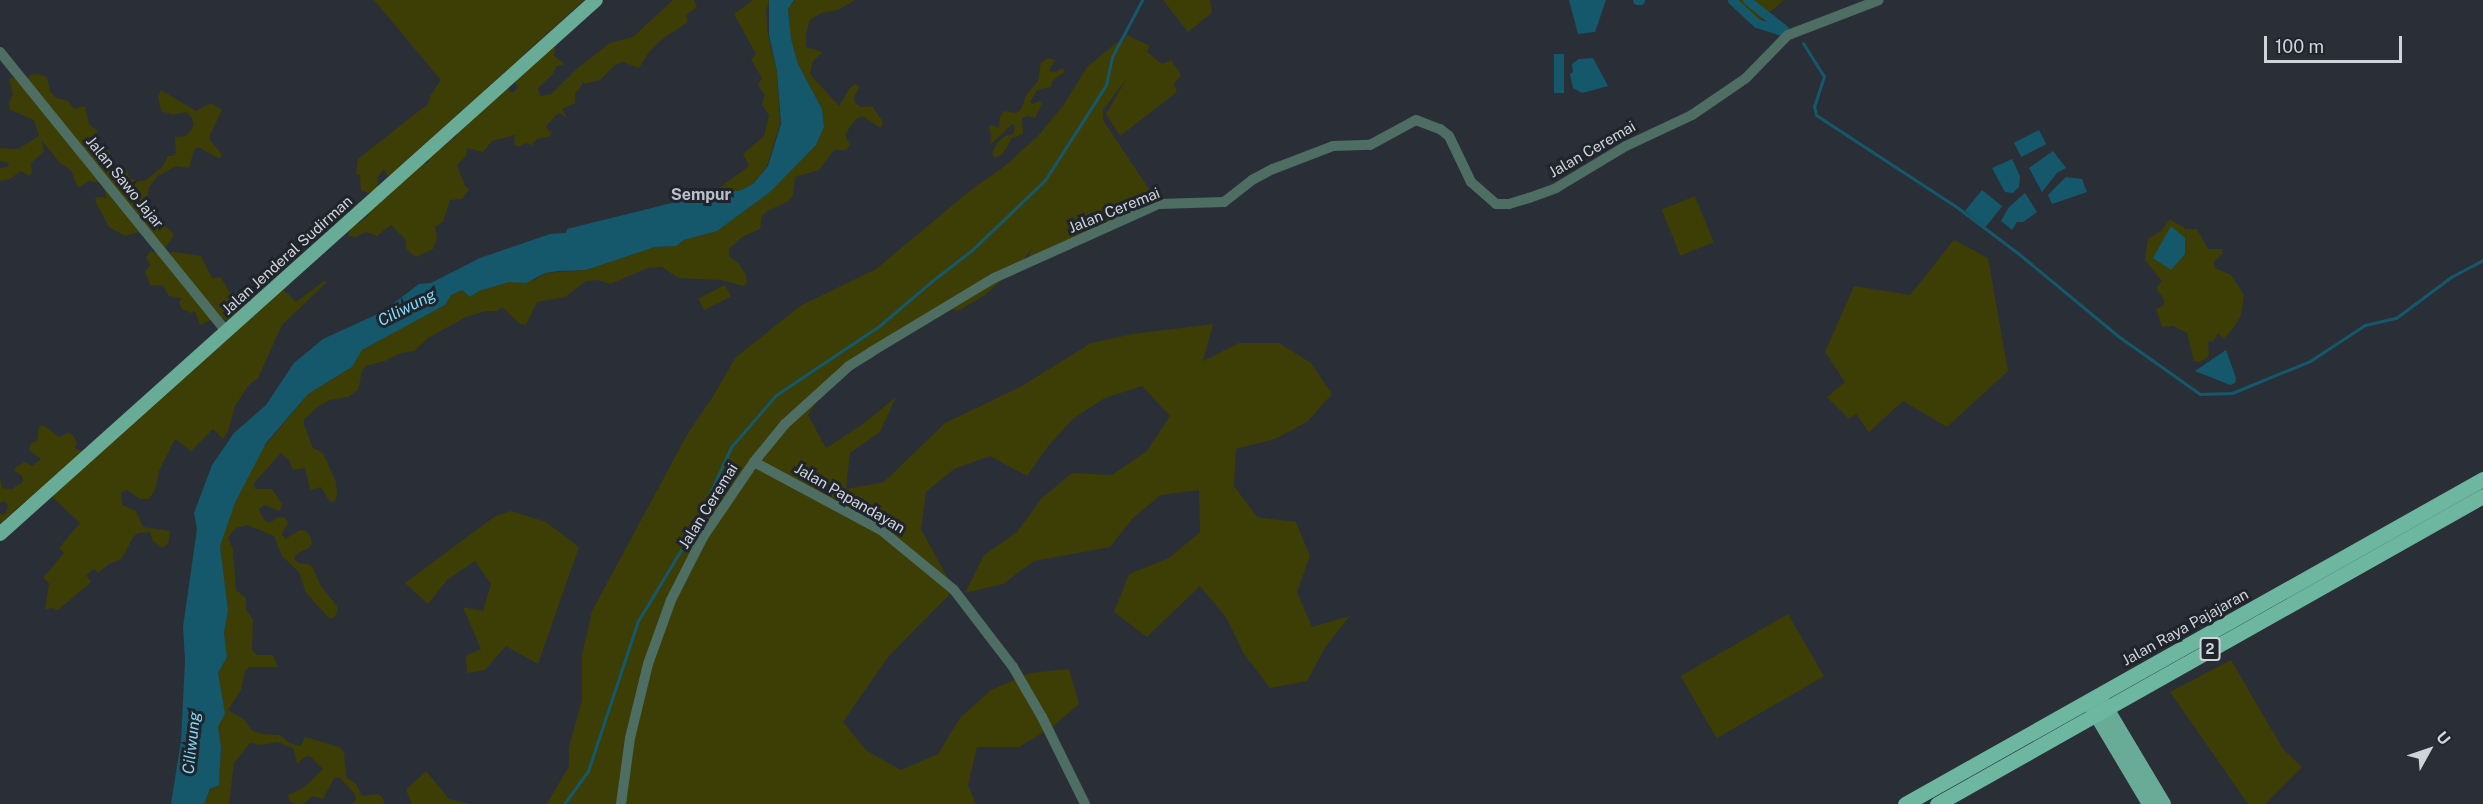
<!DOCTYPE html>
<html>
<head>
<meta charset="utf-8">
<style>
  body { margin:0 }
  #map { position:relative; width:2483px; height:804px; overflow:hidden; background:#2a2f37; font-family:"Public Sans",sans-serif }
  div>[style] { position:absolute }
  .green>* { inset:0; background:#3d3d06; transform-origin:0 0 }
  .water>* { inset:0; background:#15586b; transform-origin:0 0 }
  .stream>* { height:3px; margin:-1.5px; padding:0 1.5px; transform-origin:1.5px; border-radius:1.5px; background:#15586b }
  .canal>* { height:9px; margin:-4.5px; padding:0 4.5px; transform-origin:4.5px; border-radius:4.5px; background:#15586b }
  .tertiary>* { height:10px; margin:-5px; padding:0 5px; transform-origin:5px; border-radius:5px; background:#4e6d63 }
  .primary>* { height:14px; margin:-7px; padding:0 7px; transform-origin:7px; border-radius:7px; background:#68ab97 }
  .trunk>* { height:15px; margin:-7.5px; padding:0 7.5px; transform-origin:7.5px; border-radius:7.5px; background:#6db7a1 }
  span { translate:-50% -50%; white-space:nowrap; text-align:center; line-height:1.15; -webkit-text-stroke:6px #20252d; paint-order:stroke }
  .shield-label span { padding:2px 4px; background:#20252d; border:2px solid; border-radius:4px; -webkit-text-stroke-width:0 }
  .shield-label { font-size:14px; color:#d0d3d8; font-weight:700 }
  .street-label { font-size:15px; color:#d0d3d8 }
  .neighbourhood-label { font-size:16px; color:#b9c0cb; font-weight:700 }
  .water-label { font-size:16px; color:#81daf7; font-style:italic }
  .north { position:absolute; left:2399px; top:720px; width:60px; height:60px; -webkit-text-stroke:4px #20252d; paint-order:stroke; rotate:50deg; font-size:16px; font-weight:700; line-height:24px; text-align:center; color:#d0d3d8 }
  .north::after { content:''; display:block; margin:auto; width:21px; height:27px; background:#d0d3d8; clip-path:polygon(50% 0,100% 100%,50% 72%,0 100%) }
  .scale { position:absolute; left:2264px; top:36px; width:138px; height:27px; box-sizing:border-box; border:3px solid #d0d3d8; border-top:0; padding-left:8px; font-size:18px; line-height:21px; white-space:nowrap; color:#d0d3d8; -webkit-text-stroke:4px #20252d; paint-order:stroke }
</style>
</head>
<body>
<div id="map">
  <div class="green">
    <div style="clip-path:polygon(374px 0,584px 0,487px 88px,483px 96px,475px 99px,389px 176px,383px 169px,378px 177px,377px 190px,368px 193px,361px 190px,360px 175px,356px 174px,358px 159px,429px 103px,430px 96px,441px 80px)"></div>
    <div style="clip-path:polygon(673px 0,694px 0,697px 7px,686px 15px,688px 22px,661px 40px,649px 52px,639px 68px,623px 62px,615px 65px,600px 80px,584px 84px,582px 79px,582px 85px,575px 94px,575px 103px,562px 109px,567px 117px,558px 113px,546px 126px,549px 132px,553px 130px,549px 137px,537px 139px,532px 145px,525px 143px,518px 147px,514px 144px,515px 135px,492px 141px,483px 152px,467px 148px,466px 156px,457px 165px,465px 186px,469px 189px,462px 199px,450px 200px,443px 222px,435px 227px,437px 238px,433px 249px,417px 257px,413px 255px,406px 248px,406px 240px,391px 225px,377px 236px,366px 232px,356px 237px,348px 236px,350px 229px,367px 217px,374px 206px,390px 195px,403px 177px,415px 166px,428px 163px,431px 155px,456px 137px,461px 122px,507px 88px,512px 93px,518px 88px,513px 78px,552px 45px,556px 45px,554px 56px,565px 64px,557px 66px,552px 75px,538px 88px,540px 96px,551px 94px,579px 67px,610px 43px,633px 37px)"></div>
    <div style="clip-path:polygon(753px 0,769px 0,766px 12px,768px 35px,777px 72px,780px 124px,767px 166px,754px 183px,742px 190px,676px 202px,692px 188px,702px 191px,719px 188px,749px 166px,743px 154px,764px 136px,769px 116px,762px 104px,765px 95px,758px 85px,762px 78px,751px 59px,756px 54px,734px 14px)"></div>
    <div style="clip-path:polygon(795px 0,855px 0,838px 10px,821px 13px,810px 20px,806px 33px,806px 47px,823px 52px,813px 61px,810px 74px,839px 106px,850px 88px,855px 84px,860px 86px,854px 97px,855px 103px,861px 107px,872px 106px,883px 122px,881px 128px,862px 116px,856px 119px,845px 134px,850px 145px,846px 150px,834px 150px,819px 170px,795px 177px,793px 195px,789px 201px,767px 211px,762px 216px,760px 229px,742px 237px,729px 249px,729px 256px,739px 264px,746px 275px,747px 281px,744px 286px,721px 280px,678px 278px,662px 267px,648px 268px,610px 284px,598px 280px,586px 281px,565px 297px,537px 302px,526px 325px,520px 324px,502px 307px,497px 311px,485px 311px,466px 317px,428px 338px,414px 351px,401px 353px,385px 361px,366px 366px,362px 371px,358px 390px,348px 397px,330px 400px,319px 406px,304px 419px,304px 425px,313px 448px,323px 453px,336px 482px,337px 496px,334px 502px,329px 501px,321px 487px,310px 490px,305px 468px,293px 470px,289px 460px,281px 453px,254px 483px,255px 489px,272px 489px,282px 504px,280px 511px,264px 505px,259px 509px,264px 520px,269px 523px,279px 517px,285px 518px,288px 523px,282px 534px,285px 539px,300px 530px,306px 531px,310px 536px,312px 543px,309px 548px,298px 553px,294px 558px,298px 563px,309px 564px,313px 568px,321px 586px,337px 606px,337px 612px,334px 618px,329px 618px,306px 593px,299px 572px,282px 556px,274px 536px,247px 525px,236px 528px,228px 538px,233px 549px,236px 590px,246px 598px,246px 609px,253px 620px,252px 650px,257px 655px,273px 655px,278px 667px,249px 667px,245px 671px,241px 690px,228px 710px,245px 720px,251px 730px,263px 734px,280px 735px,289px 743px,301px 746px,305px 737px,339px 747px,344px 752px,346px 777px,356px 784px,362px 796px,378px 794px,383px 798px,384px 804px,352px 804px,356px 800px,355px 794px,340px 778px,334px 778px,323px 799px,313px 796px,303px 804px,295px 804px,289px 800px,288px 795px,303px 788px,323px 769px,311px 757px,306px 756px,297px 764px,294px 749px,278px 742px,261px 745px,250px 743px,234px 763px,229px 804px,204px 804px,211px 789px,219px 785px,221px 747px,217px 727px,225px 713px,218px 673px,227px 657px,224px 633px,228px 610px,220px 546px,225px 524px,259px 453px,308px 394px,351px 368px,362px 350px,445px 305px,451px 295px,462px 290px,470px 297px,479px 291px,509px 282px,535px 280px,545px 273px,586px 270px,655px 247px,676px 246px,684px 240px,717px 231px,770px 192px,824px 127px,822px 109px,798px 64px,791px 39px,788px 9px)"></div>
    <div style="clip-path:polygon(1163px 0,1210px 0,1212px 13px,1188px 32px)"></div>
    <div style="clip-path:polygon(1732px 0,1784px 0,1757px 23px)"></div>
    <div style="clip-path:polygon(1127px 35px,1150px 46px,1147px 52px,1162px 64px,1171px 60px,1181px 75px,1174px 84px,1177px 92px,1120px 136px,1106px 114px,1127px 78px,1103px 110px,1103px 120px,1159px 204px,1050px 247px,1027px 260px,1033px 246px,1022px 262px,985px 295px,958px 311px,944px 306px,830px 381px,808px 415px,826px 448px,863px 424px,896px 397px,880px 432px,850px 453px,846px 489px,884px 482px,945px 423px,1022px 386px,1091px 343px,1133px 334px,1213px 324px,1203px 361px,1239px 343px,1279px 343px,1311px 363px,1332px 394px,1307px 422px,1275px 439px,1236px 449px,1234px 486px,1257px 517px,1296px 522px,1310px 556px,1297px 592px,1312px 627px,1350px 616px,1326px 646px,1307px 681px,1270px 688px,1244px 654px,1226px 617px,1200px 586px,1147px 637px,1114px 612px,1129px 574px,1169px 558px,1200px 532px,1199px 490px,1161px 495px,1133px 518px,1110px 547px,1034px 561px,1003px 584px,965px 593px,984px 555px,1017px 532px,1041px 499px,1072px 473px,1112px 475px,1147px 451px,1170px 416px,1142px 386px,1105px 398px,1074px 418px,1049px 445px,1027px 476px,990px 456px,954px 469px,926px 492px,921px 529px,954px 590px,888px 657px,843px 722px,867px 751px,901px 770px,938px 754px,960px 718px,991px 690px,1030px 673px,1069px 669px,1079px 704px,1051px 728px,1019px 747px,977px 747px,968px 785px,976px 804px,547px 804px,569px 766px,569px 747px,582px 700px,582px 655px,592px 611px,688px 433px,714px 395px,735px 358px,800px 306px,876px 269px,972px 189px,1005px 166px,1038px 136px,1065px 103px,1087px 67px,1121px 39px,1123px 42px)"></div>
    <div style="clip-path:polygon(1049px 58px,1055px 60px,1049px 71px,1055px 72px,1063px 68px,1065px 72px,1053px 80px,1051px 87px,1037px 90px,1030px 102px,1032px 104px,1040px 101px,1042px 104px,1035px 118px,1027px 116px,1022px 118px,1023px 134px,1012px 138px,1003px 154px,995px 158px,992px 153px,998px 142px,1005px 136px,1013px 134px,1015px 126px,1012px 124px,990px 145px,991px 135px,989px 127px,991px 125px,999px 128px,1000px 117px,1004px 111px,1016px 113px,1021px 109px,1027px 94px,1038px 81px,1041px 62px)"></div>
    <div style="clip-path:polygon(38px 74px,47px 77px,50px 91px,56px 98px,68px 101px,74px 109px,85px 106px,89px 124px,97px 131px,98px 145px,110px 152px,114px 166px,126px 170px,130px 178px,137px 182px,146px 180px,162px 167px,168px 156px,173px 156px,176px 153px,175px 137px,186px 136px,194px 126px,192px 118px,186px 112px,173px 115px,161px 111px,158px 97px,161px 90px,196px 111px,211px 103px,222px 110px,210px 135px,210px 140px,222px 154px,220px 159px,198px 147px,194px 150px,189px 168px,176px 166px,158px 176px,149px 187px,147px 201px,150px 210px,174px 235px,166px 247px,161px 248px,138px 232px,125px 236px,109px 227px,96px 203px,95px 198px,99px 197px,107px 198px,102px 183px,89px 181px,78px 188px,71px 170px,60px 163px,41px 140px,44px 151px,31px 163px,32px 173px,29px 176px,21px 171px,10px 179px,0 181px,0 168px,7px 167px,9px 163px,0 161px,0 148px,18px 149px,39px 136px,34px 120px,10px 110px,9px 102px,13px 94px,9px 79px,18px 77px,26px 81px,30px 75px)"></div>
    <div style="left:1695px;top:196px;width:50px;height:36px;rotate:68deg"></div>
    <div style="clip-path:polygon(2170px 219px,2186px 229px,2197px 229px,2208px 249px,2222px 249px,2222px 254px,2214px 262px,2215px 268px,2231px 275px,2244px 295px,2241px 315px,2234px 327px,2224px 339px,2218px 333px,2214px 341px,2208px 342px,2209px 356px,2200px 362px,2194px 361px,2187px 333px,2173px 326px,2162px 327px,2156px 309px,2164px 305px,2164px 299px,2156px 288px,2162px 281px,2145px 260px,2148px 239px,2161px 231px)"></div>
    <div style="clip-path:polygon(1954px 240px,1988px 258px,2008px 371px,1947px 427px,1903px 401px,1869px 432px,1856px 414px,1849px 419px,1827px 397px,1845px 382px,1825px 352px,1854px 286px,1910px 295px)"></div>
    <div style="clip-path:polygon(150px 251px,158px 254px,175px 252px,201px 256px,212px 278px,221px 277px,230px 293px,239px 293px,242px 302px,238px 312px,227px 320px,213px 319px,200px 325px,195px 311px,191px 313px,182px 309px,179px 302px,182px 298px,169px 296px,163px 286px,150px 285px,145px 272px,150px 265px,146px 258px)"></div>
    <div style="clip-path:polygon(324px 281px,327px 282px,282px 325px,258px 378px,248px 386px,235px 406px,228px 431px,223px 439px,213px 429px,191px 451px,175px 439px,159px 471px,155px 490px,149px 499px,140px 499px,127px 490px,121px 493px,122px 505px,136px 511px,143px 527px,170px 531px,168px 544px,162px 548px,153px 541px,150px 532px,138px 533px,133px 537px,122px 559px,109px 564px,98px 573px,94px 569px,86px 575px,91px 582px,58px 610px,51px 608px,45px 610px,49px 583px,43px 578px,64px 553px,59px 548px,80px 523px,49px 494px,40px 499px,25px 501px,0 524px,0 515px,6px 513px,8px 506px,5px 501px,0 503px,0 477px,2px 488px,12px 489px,23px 482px,22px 476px,14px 470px,16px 467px,25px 462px,32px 466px,41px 459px,29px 450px,31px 443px,37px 441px,39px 426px,45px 426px,59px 437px,67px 433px,73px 435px,77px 443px,75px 448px,83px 452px,278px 284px,296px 302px)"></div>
    <div style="left:725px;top:285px;width:13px;height:30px;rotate:63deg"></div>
    <div style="clip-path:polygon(511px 511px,546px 522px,579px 547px,538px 664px,506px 646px,485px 670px,467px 673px,466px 656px,481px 649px,463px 607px,483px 611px,491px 584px,475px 561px,447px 580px,428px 604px,405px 583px,494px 517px)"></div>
    <div style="left:1788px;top:614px;width:72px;height:124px;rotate:60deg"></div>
    <div style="clip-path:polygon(2231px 660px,2283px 749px,2302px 767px,2265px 804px,2248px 804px,2170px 692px)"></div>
    <div style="clip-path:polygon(426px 771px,449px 799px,470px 804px,412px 804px,406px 790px)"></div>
  </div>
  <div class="water">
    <div style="clip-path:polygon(769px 0,794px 0,788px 9px,791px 39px,798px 64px,822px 109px,824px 127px,816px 145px,770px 192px,717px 231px,684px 240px,676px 246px,655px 247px,586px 270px,559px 271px,545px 273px,526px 283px,509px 282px,479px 291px,470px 297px,462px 290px,451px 295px,445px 305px,362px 350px,352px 367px,308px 394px,266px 443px,235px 503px,220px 546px,228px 610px,224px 633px,227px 657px,218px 673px,225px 713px,218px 727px,221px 747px,219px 785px,210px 789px,204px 804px,171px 804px,181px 741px,185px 660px,183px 627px,197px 529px,194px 513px,212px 465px,234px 433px,266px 405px,294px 363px,323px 339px,382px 312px,419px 284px,431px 283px,480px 258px,550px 234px,566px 233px,567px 229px,676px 202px,742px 190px,754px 183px,768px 166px,781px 124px,777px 71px,769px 35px)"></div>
    <div style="clip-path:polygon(1569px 0,1606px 0,1595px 32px,1578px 34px)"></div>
    <div style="left:1554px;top:54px;width:10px;height:39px"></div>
    <div style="clip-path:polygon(1593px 58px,1608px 86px,1582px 93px,1573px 88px,1570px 74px,1573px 72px,1572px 64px,1579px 59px)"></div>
    <div style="left:2039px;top:130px;width:16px;height:28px;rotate:63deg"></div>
    <div style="clip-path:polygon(2053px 151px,2066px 168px,2057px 173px,2042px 192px,2029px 168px)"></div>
    <div style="clip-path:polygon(2012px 159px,2020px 176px,2019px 187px,2013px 193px,2005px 192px,1992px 168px)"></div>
    <div style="clip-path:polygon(2066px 177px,2082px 179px,2087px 192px,2052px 204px,2048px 195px)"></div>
    <div style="left:1982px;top:190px;width:26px;height:27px;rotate:39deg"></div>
    <div style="clip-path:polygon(2025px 193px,2037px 212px,2023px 222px,2017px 222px,2012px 230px,2001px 221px,2009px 207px)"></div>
    <div style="clip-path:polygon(2171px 226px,2185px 238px,2185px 254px,2171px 270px,2153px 258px)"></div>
    <div style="clip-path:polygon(2226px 350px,2236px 378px,2235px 383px,2230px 385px,2195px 371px)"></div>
  </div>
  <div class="stream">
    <div style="left:1803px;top:43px;width:39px;rotate:58deg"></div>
    <div style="left:1824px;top:76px;width:32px;rotate:108deg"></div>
    <div style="left:1814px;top:106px;width:9px;rotate:77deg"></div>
    <div style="left:1816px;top:115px;width:170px;rotate:33.2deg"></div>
    <div style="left:1958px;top:208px;width:76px;rotate:37deg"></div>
    <div style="left:2019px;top:254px;width:129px;rotate:39.6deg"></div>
    <div style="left:2118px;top:336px;width:100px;rotate:35.3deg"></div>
    <div style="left:2200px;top:394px;width:32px;rotate:-2deg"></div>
    <div style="left:2232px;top:393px;width:84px;rotate:-22.3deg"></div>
    <div style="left:2310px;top:361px;width:66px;rotate:-33.2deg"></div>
    <div style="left:2365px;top:325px;width:32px;rotate:-13deg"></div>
    <div style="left:2396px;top:318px;width:69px;rotate:-36.7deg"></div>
    <div style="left:2451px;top:277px;width:36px;rotate:-28deg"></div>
    <div style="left:564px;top:804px;width:41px;rotate:-54deg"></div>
    <div style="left:588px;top:771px;width:158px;rotate:-71.6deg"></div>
    <div style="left:638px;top:621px;width:109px;rotate:-58.9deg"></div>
    <div style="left:694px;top:528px;width:89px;rotate:-65.4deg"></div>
    <div style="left:731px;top:447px;width:69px;rotate:-49.1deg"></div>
    <div style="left:776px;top:395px;width:124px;rotate:-33.8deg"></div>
    <div style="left:879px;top:326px;width:70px;rotate:-40.3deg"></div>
    <div style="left:932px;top:281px;width:51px;rotate:-37.8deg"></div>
    <div style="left:972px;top:250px;width:101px;rotate:-43.8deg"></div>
    <div style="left:1045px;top:180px;width:113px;rotate:-57.3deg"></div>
    <div style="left:1106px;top:85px;width:29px;rotate:-78deg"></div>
    <div style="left:1112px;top:57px;width:64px;rotate:-62.2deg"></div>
  </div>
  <div class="canal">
    <div style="left:1637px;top:0;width:3px"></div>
    <div style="left:1732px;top:0;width:34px;rotate:43deg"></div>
    <div style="left:1757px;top:23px;width:36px;rotate:18deg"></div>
    <div style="left:1747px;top:0;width:48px;rotate:38.3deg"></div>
  </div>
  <div class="tertiary">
    <div style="left:0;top:52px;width:359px;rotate:51deg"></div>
    <div style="left:754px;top:462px;width:144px;rotate:28.2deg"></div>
    <div style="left:881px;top:530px;width:94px;rotate:39.4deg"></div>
    <div style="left:954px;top:590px;width:97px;rotate:52.5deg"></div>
    <div style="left:1013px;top:667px;width:58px;rotate:59.9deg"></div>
    <div style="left:1042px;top:717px;width:97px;rotate:63.7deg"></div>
    <div style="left:621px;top:804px;width:67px;rotate:-82.2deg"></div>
    <div style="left:630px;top:738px;width:76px;rotate:-76.3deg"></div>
    <div style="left:648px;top:664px;width:68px;rotate:-70.2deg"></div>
    <div style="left:671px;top:600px;width:71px;rotate:-63.1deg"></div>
    <div style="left:703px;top:537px;width:91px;rotate:-55.8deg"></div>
    <div style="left:754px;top:462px;width:49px;rotate:-50.8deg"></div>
    <div style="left:785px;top:424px;width:86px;rotate:-42.2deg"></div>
    <div style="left:849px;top:366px;width:26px;rotate:-32deg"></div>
    <div style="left:871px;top:352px;width:144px;rotate:-31deg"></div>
    <div style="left:994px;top:278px;width:181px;rotate:-24.2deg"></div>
    <div style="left:1159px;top:204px;width:65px;rotate:-1.8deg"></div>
    <div style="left:1224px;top:202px;width:36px;rotate:-38deg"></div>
    <div style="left:1252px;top:180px;width:24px;rotate:-28deg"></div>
    <div style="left:1273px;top:169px;width:64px;rotate:-21deg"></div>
    <div style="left:1333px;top:146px;width:37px;rotate:-2deg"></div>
    <div style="left:1370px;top:145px;width:52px;rotate:-28.5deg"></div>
    <div style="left:1416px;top:120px;width:26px;rotate:21deg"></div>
    <div style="left:1440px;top:129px;width:11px;rotate:38deg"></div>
    <div style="left:1449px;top:136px;width:51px;rotate:64.4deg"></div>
    <div style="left:1471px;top:182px;width:33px;rotate:41deg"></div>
    <div style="left:1496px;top:204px;width:13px"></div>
    <div style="left:1509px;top:204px;width:21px;rotate:-17deg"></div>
    <div style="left:1529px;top:198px;width:29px;rotate:-20deg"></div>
    <div style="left:1556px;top:188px;width:82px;rotate:-31deg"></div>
    <div style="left:1626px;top:146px;width:73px;rotate:-25.2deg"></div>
    <div style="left:1692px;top:115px;width:65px;rotate:-34.4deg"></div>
    <div style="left:1746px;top:78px;width:60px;rotate:-45.7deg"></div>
    <div style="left:1788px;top:35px;width:97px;rotate:-21deg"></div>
  </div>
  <div class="primary">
    <div style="left:0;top:534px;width:800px;rotate:-41.86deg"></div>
    <div style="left:2102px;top:700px;width:121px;rotate:59.2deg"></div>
    <div style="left:2090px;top:705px;width:115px;rotate:59.2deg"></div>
  </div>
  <div class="trunk">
    <div style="left:1905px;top:804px;width:663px;rotate:-29.35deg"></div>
    <div style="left:1937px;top:804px;width:627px;rotate:-29.43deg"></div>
  </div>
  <div class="shield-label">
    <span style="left:2210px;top:649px">2</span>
  </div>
  <div class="street-label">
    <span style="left:1592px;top:149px;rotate:-30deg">Jalan Ceremai</span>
    <span style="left:125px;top:182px;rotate:51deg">Jalan Sawo Jajar</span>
    <span style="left:1114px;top:210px;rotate:-22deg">Jalan Ceremai</span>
    <span style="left:287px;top:255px;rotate:-42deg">Jalan Jenderal Sudirman</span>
    <span style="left:850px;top:498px;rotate:30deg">Jalan Papandayan</span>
    <span style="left:708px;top:506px;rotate:-58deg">Jalan Ceremai</span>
    <span style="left:2185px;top:627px;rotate:-29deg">Jalan Raya Pajajaran</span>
  </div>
  <div class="neighbourhood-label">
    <span style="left:701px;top:195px">Sempur</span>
  </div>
  <div class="water-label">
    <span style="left:407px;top:308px;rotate:-27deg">Ciliwung</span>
    <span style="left:192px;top:743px;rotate:-84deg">Ciliwung</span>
  </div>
  <div class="north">U</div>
  <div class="scale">100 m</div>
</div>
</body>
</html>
